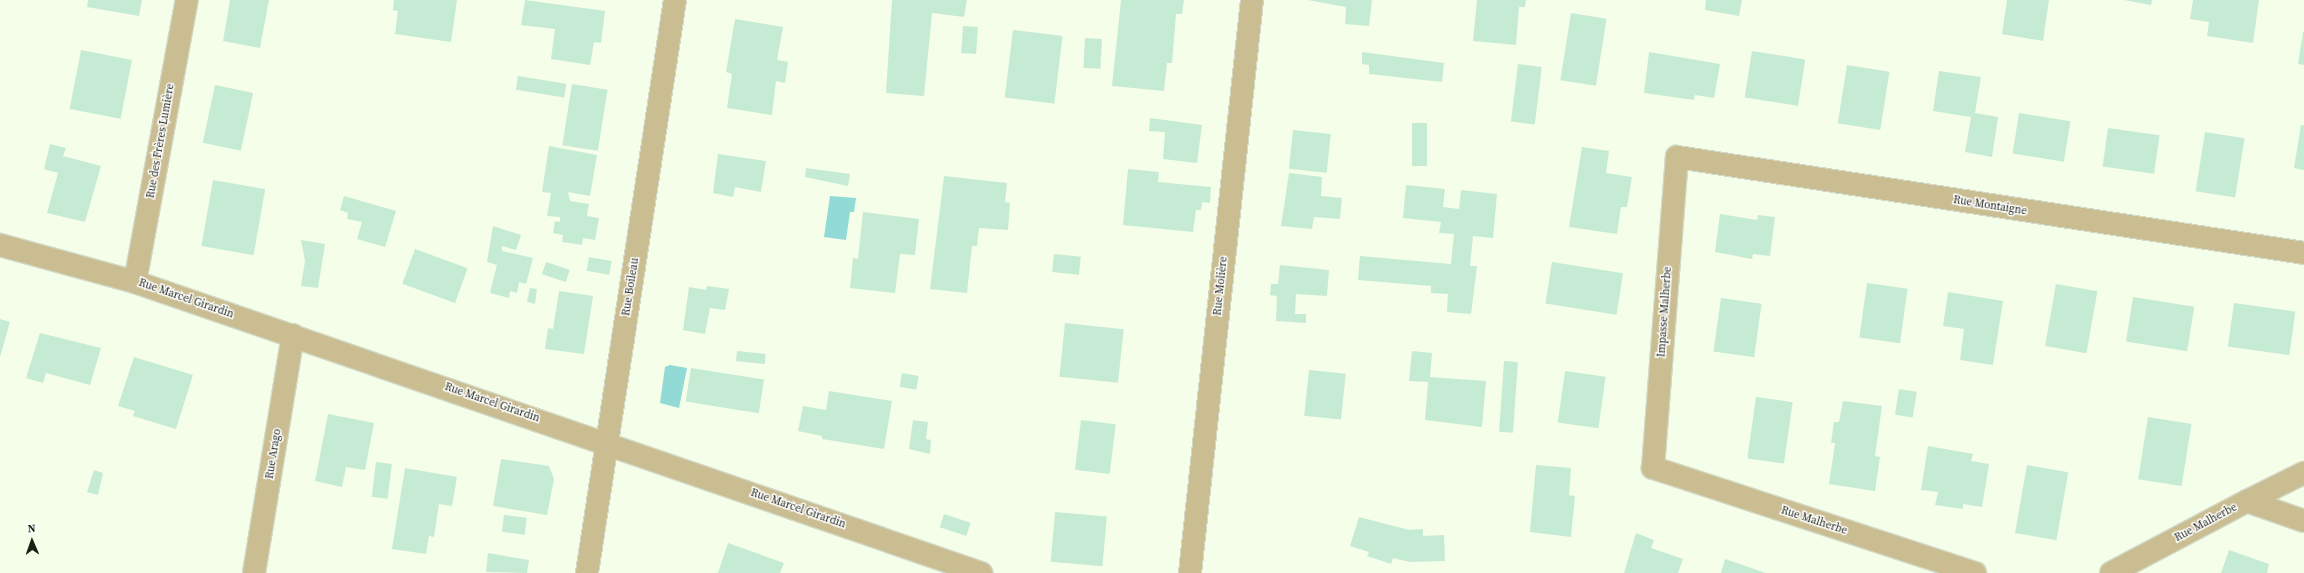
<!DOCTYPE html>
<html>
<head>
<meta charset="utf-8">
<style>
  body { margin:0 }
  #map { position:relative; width:2304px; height:573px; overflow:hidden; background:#f5fee9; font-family:"Source Serif 4",serif }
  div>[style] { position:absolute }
  .water>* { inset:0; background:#91dad5 }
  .building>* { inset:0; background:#c6ebd4; transform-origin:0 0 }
  .roads { filter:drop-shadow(1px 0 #d2dac7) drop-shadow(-1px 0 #d2dac7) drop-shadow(0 1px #d2dac7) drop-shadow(0 -1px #d2dac7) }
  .street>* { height:22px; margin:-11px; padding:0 11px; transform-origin:11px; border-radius:11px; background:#cabd92 }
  span { translate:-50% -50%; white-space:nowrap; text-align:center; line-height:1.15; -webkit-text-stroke:3px #fff; paint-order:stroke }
  .street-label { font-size:11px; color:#1a1f12 }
  .north { position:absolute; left:12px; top:521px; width:40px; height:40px; -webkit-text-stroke:3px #fff; paint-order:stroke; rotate:358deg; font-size:11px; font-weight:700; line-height:16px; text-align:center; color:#1a1f12 }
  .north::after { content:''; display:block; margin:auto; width:14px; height:18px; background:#1a1f12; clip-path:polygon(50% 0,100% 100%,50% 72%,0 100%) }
</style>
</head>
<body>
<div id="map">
  <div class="water">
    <div style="clip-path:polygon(830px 196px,856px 198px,854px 212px,850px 212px,846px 240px,824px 237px)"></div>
    <div style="clip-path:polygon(670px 365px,687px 368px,679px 408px,660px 403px,665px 367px)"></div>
  </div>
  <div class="building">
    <div style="clip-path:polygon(88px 0,142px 0,139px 16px,87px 7px)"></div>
    <div style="clip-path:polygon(230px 0,269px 0,260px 48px,223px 41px)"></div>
    <div style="clip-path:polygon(394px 0,457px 0,451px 42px,395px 34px,398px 11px,393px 10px)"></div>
    <div style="clip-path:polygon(525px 0,605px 11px,601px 43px,594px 42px,590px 65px,551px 59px,555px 29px,521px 25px)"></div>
    <div style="clip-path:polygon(892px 0,967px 0,964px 17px,932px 13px,924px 96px,886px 93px)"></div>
    <div style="clip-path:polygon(1121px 0,1184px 0,1182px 14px,1176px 14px,1172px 63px,1167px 63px,1164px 91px,1112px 86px)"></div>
    <div style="clip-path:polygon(1308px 0,1372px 0,1369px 26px,1345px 24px,1346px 7px)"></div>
    <div style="clip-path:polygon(1477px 0,1526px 0,1525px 7px,1519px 7px,1516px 45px,1473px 41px)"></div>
    <div style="clip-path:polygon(1706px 0,1742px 0,1739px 16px,1705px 10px)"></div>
    <div style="clip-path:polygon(2007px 0,2049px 0,2043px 41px,2002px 34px)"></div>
    <div style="clip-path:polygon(2124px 0,2152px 0,2151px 5px)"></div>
    <div style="clip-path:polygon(2193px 0,2259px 0,2253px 43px,2207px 36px,2209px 22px,2190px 19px)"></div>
    <div style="left:1571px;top:13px;width:36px;height:68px;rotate:9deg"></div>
    <div style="clip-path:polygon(735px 19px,783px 27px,777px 60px,788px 62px,785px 83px,776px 81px,772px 115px,727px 108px,732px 74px,726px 72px)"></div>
    <div style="left:963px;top:26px;width:15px;height:27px;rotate:4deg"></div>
    <div style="left:1013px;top:30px;width:50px;height:68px;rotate:7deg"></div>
    <div style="clip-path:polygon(2303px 32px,2304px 32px,2304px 65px,2298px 64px)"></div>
    <div style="left:1085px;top:38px;width:17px;height:30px;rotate:3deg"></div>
    <div style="left:81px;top:50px;width:52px;height:60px;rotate:11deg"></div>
    <div style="left:1752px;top:51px;width:54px;height:47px;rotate:9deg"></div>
    <div style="clip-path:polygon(1362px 52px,1444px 63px,1442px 82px,1369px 74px,1369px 65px,1362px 64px)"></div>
    <div style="clip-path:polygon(1649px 52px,1720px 64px,1714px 98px,1695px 95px,1694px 100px,1644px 93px)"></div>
    <div style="left:1518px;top:64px;width:24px;height:58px;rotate:7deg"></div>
    <div style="left:1847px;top:65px;width:43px;height:59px;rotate:9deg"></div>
    <div style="clip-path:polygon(1939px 71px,1981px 77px,1975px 113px,1998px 117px,1992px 157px,1965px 152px,1971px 117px,1933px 111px)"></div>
    <div style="left:518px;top:76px;width:49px;height:14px;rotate:9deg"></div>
    <div style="left:572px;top:84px;width:36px;height:62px;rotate:9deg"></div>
    <div style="left:215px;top:85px;width:39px;height:59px;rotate:12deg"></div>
    <div style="left:2019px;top:113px;width:52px;height:41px;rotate:9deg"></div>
    <div style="clip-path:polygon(1150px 118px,1202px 125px,1197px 163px,1163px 159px,1165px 132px,1149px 131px)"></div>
    <div style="left:1412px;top:123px;width:15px;height:43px"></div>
    <div style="clip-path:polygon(2301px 125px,2304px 125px,2304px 170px,2294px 168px)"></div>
    <div style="left:2108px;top:128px;width:52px;height:39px;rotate:8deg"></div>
    <div style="left:1293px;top:130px;width:38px;height:39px;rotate:6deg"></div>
    <div style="left:2205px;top:132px;width:40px;height:60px;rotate:9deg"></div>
    <div style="clip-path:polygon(50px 144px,66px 148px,63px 156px,101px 166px,85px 222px,47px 213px,58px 173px,44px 169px)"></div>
    <div style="clip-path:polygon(549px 146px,597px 155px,590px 196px,568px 192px,570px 201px,589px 204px,587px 216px,599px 218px,595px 240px,583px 238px,582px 245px,562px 242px,563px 235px,553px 233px,555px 221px,560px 222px,560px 217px,547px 216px,551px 193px,542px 192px)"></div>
    <div style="clip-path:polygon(1582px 147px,1609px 151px,1606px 173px,1632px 177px,1627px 207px,1621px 207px,1617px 234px,1569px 227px)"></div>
    <div style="clip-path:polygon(718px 154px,766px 161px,761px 192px,735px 187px,733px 197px,713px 193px)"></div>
    <div style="clip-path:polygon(806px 168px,850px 174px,848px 186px,805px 177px)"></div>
    <div style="clip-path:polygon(1128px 169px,1159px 172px,1158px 182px,1211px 187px,1210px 203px,1202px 202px,1201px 210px,1196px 210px,1193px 232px,1123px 225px)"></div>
    <div style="clip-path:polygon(1289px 173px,1322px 177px,1321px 196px,1342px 198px,1340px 219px,1314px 217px,1312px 229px,1281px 226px)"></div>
    <div style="clip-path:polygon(944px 176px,1007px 183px,1005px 202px,1010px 203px,1008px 230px,979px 228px,977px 246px,972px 246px,967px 293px,930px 289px)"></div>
    <div style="left:213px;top:180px;width:53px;height:67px;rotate:10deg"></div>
    <div style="clip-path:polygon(1406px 185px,1445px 189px,1443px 207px,1459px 209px,1461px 190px,1497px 194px,1493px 238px,1473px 236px,1470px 266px,1477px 266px,1471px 314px,1447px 312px,1448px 294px,1431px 293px,1431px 286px,1358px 280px,1360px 256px,1451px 264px,1454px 234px,1439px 233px,1441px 222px,1403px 218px)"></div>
    <div style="clip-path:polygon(344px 196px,396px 211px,385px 247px,357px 239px,362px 222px,347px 219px,348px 213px,340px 210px)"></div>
    <div style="clip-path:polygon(863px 212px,919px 219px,915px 255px,900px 254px,895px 293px,850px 288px,853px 258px,858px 259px)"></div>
    <div style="clip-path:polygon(1720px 214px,1757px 220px,1758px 215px,1775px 217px,1770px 256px,1753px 254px,1752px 259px,1715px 252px)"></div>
    <div style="clip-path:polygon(493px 226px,521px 235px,516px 250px,502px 246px,502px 251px,533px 258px,526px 284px,519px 282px,517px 293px,510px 291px,509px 298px,490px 293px,497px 265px,487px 262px)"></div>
    <div style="clip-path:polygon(301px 240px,325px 244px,318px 288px,301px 286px,305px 261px)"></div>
    <div style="left:415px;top:249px;width:56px;height:37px;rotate:20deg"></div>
    <div style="left:1054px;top:254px;width:27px;height:18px;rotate:6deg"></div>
    <div style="left:589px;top:257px;width:23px;height:14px;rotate:10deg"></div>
    <div style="left:546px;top:262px;width:25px;height:13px;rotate:18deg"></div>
    <div style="left:1552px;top:262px;width:72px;height:42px;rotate:9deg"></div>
    <div style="clip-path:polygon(1280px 265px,1329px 270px,1327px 296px,1296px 294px,1295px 314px,1306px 314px,1306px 323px,1276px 321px,1277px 296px,1270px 295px,1271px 284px,1278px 284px)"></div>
    <div style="left:1867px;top:283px;width:41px;height:55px;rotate:8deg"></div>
    <div style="left:2056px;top:284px;width:42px;height:63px;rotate:10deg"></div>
    <div style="clip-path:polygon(707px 286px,729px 289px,725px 310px,710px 308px,705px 334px,683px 330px,689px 287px,706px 290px)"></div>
    <div style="clip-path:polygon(530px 288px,537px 289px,535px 304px,527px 302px)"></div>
    <div style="clip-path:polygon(559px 291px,593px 296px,584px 354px,545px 349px,548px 328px,553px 329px)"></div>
    <div style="clip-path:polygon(1948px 292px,2003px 301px,1993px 365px,1960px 360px,1964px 329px,1943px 326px)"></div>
    <div style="left:2133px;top:297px;width:62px;height:45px;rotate:9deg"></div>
    <div style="left:1721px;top:298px;width:41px;height:54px;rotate:8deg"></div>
    <div style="left:2234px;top:303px;width:62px;height:44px;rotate:8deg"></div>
    <div style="clip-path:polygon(0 319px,10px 322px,0 357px)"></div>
    <div style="left:1065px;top:323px;width:59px;height:54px;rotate:6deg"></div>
    <div style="clip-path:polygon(40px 333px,101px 348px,90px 385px,46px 373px,43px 383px,26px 378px)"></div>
    <div style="left:737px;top:351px;width:29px;height:10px;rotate:6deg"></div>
    <div style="clip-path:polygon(1412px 351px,1432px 353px,1430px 377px,1486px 381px,1482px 427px,1425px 420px,1428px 382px,1409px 381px)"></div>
    <div style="clip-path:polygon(134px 357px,193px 375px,176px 429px,133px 416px,135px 411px,118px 406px)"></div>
    <div style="left:1504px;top:361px;width:14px;height:71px;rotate:4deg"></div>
    <div style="left:691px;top:368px;width:74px;height:34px;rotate:9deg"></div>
    <div style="left:1309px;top:370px;width:37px;height:46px;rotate:6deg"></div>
    <div style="left:1565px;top:371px;width:41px;height:52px;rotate:8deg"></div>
    <div style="left:902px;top:373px;width:17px;height:14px;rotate:10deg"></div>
    <div style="left:1899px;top:389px;width:18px;height:26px;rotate:9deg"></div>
    <div style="clip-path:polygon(829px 391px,892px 401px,884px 449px,822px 439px,822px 436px,798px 431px,803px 406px,826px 410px)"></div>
    <div style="left:1756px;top:397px;width:37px;height:62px;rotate:8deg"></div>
    <div style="clip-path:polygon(1843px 401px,1882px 406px,1875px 456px,1880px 457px,1875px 491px,1829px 484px,1835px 443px,1831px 443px,1834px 422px,1839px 422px)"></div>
    <div style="clip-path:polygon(328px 414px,374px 423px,365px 470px,346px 467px,342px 487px,315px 481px)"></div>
    <div style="left:2148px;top:417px;width:44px;height:63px;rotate:9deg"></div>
    <div style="clip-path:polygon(913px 420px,928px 422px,926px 439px,931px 440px,930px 454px,909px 449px)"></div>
    <div style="left:1081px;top:420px;width:35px;height:50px;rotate:7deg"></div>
    <div style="clip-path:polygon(1928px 446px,1973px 454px,1971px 461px,1989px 464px,1982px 507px,1963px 504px,1963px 509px,1935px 505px,1938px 492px,1921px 490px)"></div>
    <div style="clip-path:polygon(501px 459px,549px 466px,554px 479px,547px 515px,493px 506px)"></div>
    <div style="left:376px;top:462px;width:16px;height:35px;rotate:7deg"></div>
    <div style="clip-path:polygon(1536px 465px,1571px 468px,1569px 495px,1575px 496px,1571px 537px,1530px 532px)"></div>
    <div style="left:2027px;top:465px;width:42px;height:69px;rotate:10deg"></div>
    <div style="clip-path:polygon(405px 468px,457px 477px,452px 506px,439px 504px,434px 537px,429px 536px,426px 554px,392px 549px)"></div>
    <div style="clip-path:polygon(94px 470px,103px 473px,98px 495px,87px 492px)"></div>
    <div style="left:1055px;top:512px;width:52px;height:50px;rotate:5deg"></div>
    <div style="left:944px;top:514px;width:28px;height:14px;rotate:18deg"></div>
    <div style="left:504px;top:515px;width:23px;height:17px;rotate:7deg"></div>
    <div style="clip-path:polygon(1359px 517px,1409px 530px,1423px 529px,1423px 536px,1444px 535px,1445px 561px,1410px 562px,1393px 558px,1391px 564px,1367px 556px,1369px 552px,1350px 546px)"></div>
    <div style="clip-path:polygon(1636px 533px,1654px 540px,1651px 548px,1683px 559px,1678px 573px,1624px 573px)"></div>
    <div style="clip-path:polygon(728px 543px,784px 563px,780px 573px,718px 573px)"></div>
    <div style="clip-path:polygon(2229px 550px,2269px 564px,2267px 573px,2221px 573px)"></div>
    <div style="clip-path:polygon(488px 553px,529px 560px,527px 573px,486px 572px)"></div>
    <div style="clip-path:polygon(1725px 559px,1766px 573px,1721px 573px)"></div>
  </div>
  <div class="roads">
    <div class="street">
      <div style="left:0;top:245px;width:140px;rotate:15.3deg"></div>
      <div style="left:135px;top:282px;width:895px;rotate:18.98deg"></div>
      <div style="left:135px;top:282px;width:287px;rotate:-79.6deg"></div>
      <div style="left:2247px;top:501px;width:64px;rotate:-26.2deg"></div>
      <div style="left:254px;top:573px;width:241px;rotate:-80.7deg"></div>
      <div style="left:587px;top:573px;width:580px;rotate:-81.27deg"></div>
      <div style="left:1190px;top:573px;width:576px;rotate:-83.82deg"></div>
      <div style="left:1975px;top:573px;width:339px;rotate:-161.9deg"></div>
      <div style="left:1653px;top:468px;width:312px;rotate:-85.6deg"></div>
      <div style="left:1677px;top:157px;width:634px;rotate:8.7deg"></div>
      <div style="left:2111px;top:573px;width:154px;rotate:-27.9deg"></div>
      <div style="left:2247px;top:501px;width:60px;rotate:19.3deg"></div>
    </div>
  </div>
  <div class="street-label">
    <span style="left:161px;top:141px;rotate:-80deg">Rue des Frères Lumière</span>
    <span style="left:1990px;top:206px;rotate:9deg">Rue Montaigne</span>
    <span style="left:1221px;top:286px;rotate:-84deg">Rue Molière</span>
    <span style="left:631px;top:287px;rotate:-81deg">Rue Boileau</span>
    <span style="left:186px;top:299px;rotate:19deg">Rue Marcel Girardin</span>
    <span style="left:1665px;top:312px;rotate:-86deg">Impasse Malherbe</span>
    <span style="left:492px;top:403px;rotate:19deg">Rue Marcel Girardin</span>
    <span style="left:274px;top:454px;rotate:-81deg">Rue Arago</span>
    <span style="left:798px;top:509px;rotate:19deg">Rue Marcel Girardin</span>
    <span style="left:1814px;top:521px;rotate:18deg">Rue Malherbe</span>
    <span style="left:2206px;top:523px;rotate:-28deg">Rue Malherbe</span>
  </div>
  <div class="north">N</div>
</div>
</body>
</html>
